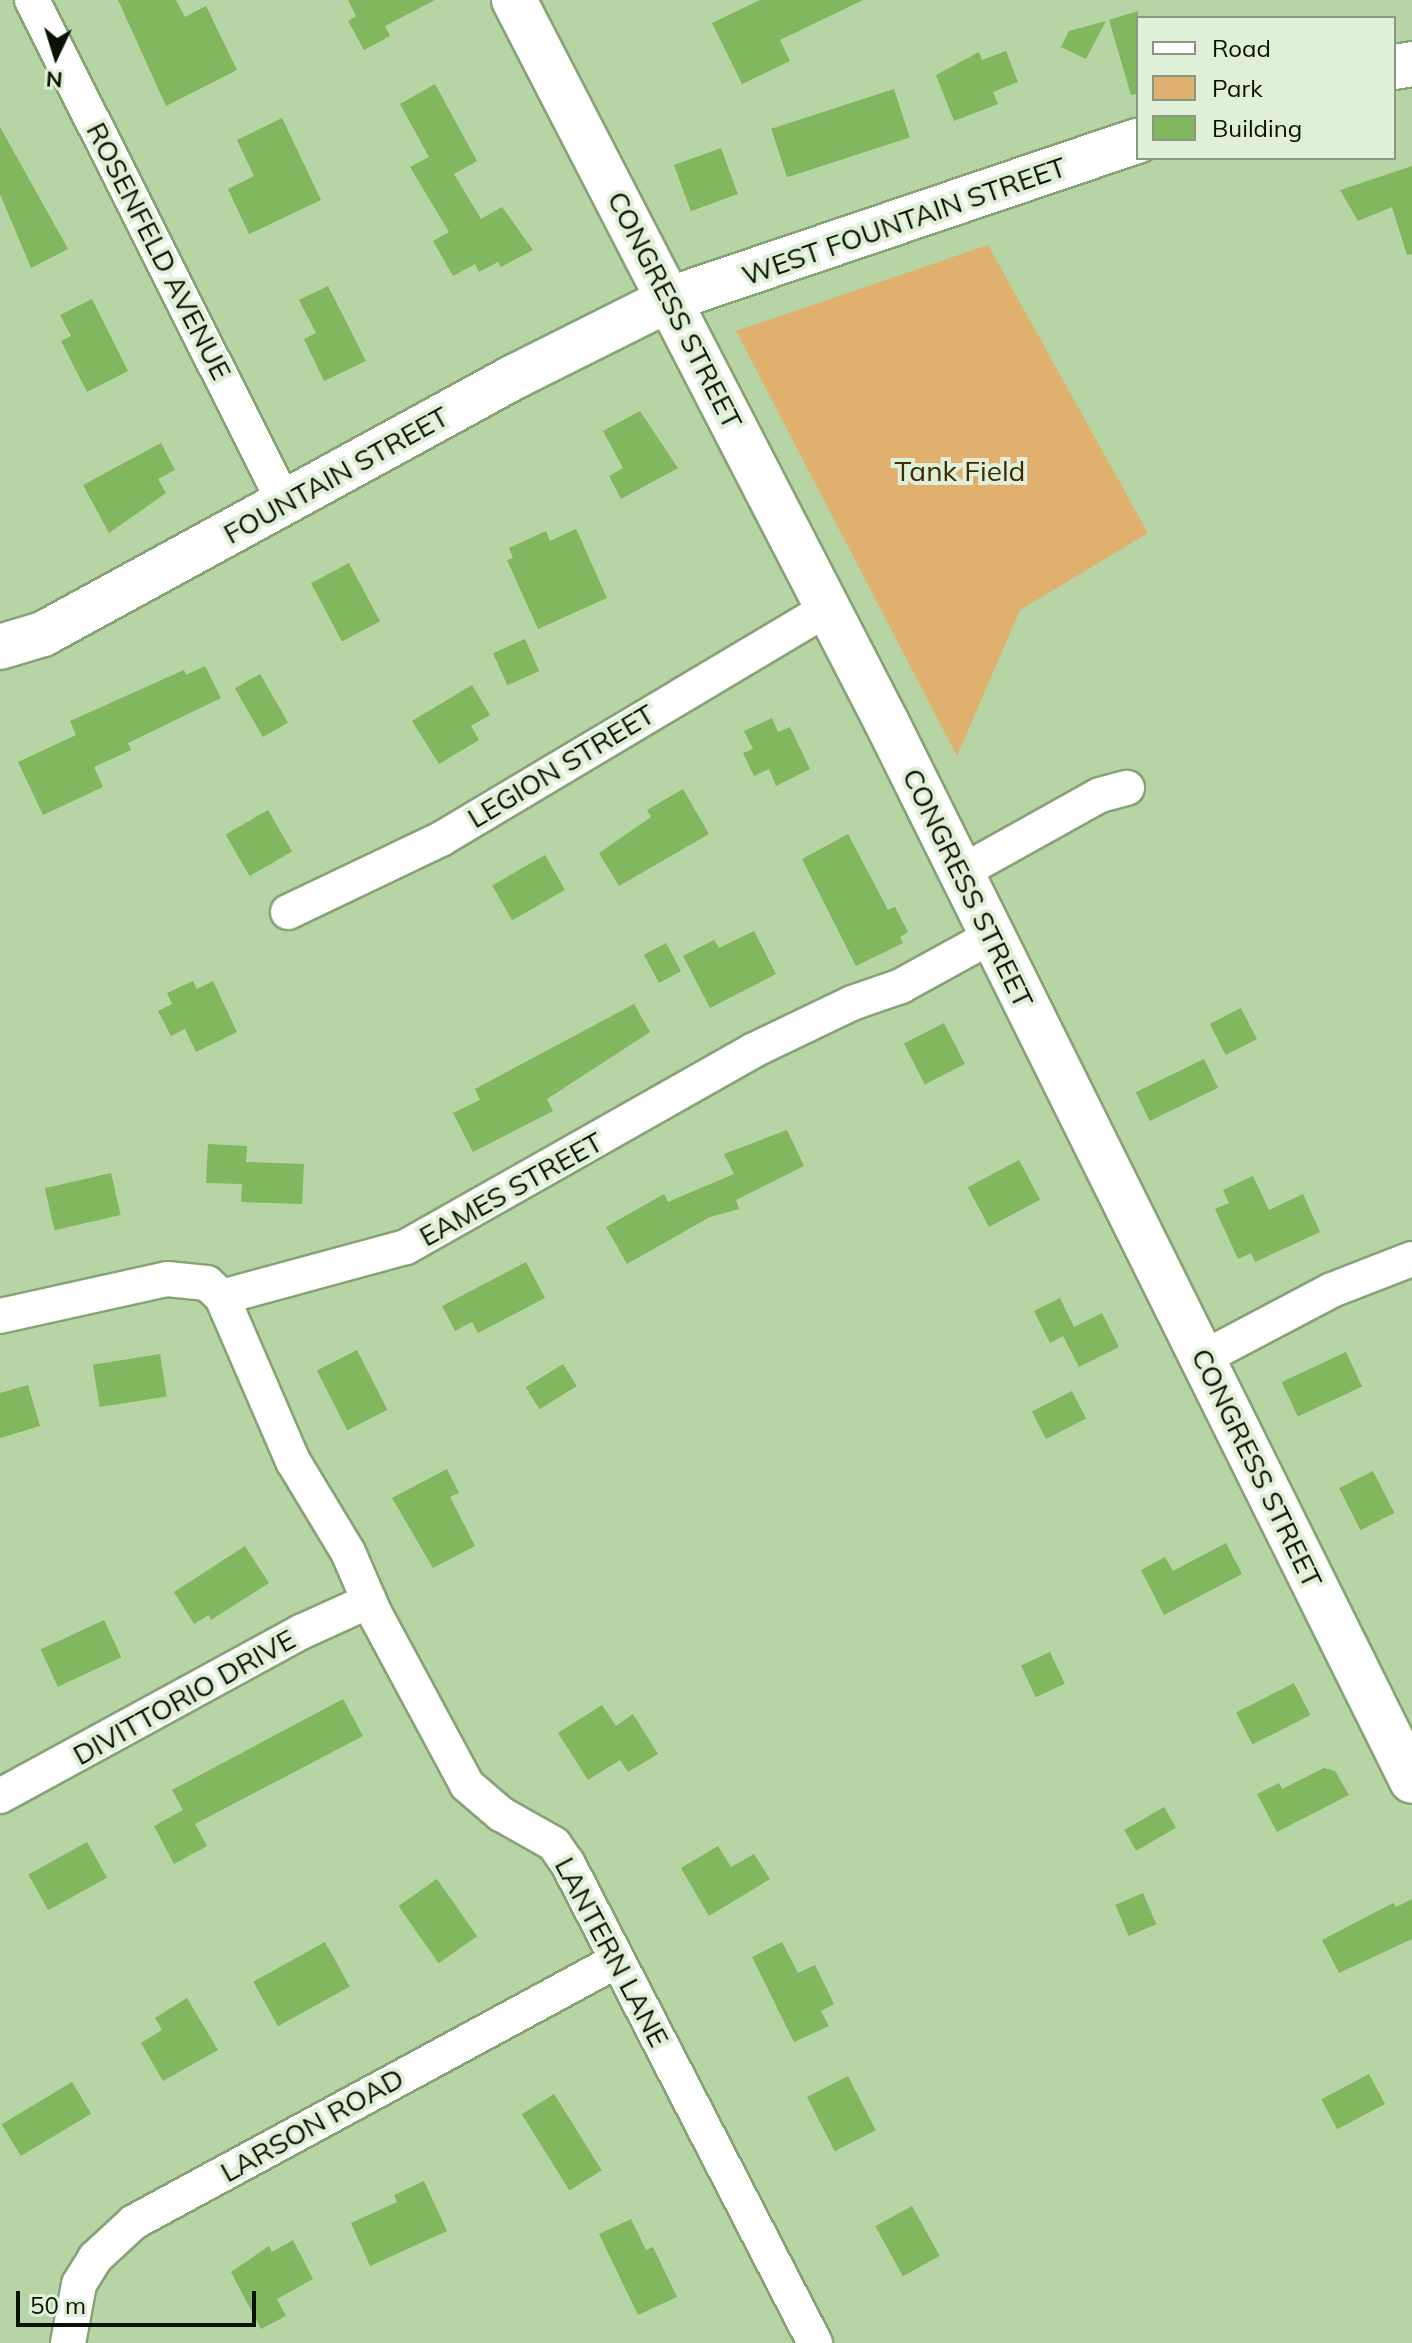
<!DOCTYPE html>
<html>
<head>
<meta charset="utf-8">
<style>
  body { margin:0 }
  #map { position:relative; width:1412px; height:2343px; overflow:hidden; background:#b6d4a4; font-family:Mulish,sans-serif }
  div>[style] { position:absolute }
  .green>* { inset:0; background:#e0b06f }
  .building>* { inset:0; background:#81b75e; transform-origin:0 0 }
  .roads { filter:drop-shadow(2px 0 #87a376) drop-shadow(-2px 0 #87a376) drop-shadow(0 2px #87a376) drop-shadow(0 -2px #87a376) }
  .street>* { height:34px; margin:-17px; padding:0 17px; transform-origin:17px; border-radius:17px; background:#fff }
  .secondary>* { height:44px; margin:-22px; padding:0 22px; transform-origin:22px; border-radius:22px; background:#fff }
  span { translate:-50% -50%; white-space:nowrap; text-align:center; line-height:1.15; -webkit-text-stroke:8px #e0efd7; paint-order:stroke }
  .street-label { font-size:28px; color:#091303 }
  .park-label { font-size:28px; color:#422900 }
  .legend { position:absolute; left:1136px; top:16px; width:260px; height:144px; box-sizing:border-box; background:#e0efd7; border:2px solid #8a9782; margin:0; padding:10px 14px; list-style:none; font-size:24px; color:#091303 }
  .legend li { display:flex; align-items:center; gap:16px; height:40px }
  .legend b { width:40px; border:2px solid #8a9782 }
  .north { position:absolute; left:16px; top:16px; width:80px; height:80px; -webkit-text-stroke:6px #e0efd7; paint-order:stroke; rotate:184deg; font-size:22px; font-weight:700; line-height:32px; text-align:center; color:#091303 }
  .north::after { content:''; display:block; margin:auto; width:28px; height:36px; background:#091303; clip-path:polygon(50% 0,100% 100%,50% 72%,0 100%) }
  .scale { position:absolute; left:16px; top:2291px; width:240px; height:36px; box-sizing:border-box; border:4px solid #091303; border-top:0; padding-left:10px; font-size:24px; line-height:28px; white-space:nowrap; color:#091303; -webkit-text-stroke:6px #e0efd7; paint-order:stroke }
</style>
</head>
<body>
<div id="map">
  <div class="green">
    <div style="clip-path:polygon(988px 245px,1148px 533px,1020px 610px,957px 756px,736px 331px)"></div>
  </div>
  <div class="building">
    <div style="clip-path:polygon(118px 0,176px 0,185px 17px,206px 6px,237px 70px,166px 106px)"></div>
    <div style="clip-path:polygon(348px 0,435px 0,385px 26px,390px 36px,364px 50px,348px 21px,356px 16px)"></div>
    <div style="clip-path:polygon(760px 0,863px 0,780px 40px,790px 61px,742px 84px,712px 23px)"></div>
    <div style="clip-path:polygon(1138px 11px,1138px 94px,1131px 95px,1109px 20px)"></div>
    <div style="clip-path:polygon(1106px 21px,1086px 59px,1061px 47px,1069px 31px)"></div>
    <div style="clip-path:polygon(1006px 51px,1018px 82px,993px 92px,998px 104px,954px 121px,936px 75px,979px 52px,982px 60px)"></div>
    <div style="clip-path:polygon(435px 84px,477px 161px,454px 174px,481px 219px,502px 207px,533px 250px,501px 267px,498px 262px,479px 272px,475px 264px,453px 276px,433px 241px,449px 232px,410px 167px,429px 157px,400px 104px)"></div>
    <div style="left:894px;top:89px;width:51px;height:129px;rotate:72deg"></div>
    <div style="clip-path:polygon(282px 118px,321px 200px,249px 234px,228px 189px,254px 176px,237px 140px)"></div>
    <div style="clip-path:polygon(0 127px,68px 249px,31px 268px,0 194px)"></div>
    <div style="left:721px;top:148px;width:49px;height:50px;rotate:70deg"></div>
    <div style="clip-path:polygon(1412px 166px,1412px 254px,1407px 255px,1392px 207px,1358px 221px,1340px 190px)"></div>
    <div style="clip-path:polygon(328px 286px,366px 361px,324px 381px,304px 339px,316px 333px,299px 300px)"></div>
    <div style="clip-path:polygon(92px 299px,128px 371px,87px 392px,61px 341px,71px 336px,60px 315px)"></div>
    <div style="clip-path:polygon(640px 411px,678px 468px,621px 499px,609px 476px,623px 468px,603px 431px)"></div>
    <div style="clip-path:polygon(161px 443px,175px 470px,158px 479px,166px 493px,109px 533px,83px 485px)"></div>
    <div style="clip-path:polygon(576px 529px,607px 598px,538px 629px,507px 560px,513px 558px,509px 548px,546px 531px,550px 541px)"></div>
    <div style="left:349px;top:563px;width:66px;height:43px;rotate:62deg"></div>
    <div style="left:525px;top:639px;width:35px;height:35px;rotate:66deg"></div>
    <div style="clip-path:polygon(205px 666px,221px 698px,128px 743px,131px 750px,94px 767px,103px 787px,43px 815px,18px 762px,76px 735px,70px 721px,184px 670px,186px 675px)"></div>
    <div style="left:260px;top:674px;width:56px;height:29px;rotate:60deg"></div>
    <div style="clip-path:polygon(472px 685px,490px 715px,471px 726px,479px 740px,439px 764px,412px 721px)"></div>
    <div style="clip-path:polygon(772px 718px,778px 732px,790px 727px,810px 769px,776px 786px,769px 769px,754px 776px,743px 753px,753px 749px,744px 731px)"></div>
    <div style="clip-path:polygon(683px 789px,709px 834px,619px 886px,599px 853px,651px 817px,647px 810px)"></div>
    <div style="left:268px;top:810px;width:48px;height:49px;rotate:60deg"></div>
    <div style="clip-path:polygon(848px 834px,888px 910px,895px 907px,908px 932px,900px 937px,903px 943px,856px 966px,802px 859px)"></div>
    <div style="left:545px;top:855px;width:40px;height:61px;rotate:60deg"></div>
    <div style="clip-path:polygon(754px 931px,776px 974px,710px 1008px,683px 956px,714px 940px,719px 948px)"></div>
    <div style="left:666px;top:943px;width:32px;height:25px;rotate:62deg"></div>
    <div style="clip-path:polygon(193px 981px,197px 989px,213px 981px,237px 1032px,196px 1052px,185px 1029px,171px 1036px,158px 1011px,172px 1004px,167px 993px)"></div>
    <div style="clip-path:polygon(634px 1004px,650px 1032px,547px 1099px,553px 1111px,473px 1152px,453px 1113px,480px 1100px,475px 1089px)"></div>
    <div style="left:1241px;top:1008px;width:35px;height:35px;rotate:63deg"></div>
    <div style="left:944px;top:1023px;width:46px;height:45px;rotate:63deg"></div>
    <div style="left:1204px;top:1059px;width:32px;height:76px;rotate:64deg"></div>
    <div style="clip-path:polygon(787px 1130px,804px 1166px,736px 1200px,739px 1209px,710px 1217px,627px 1264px,606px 1227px,664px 1194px,668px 1202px,734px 1174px,724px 1154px)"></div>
    <div style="clip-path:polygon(208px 1144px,247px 1146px,246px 1162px,304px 1164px,302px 1204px,241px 1202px,242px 1184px,206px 1183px)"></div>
    <div style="left:1019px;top:1160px;width:45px;height:58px;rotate:62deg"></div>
    <div style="left:111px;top:1173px;width:43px;height:68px;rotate:77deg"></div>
    <div style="clip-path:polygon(1253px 1176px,1269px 1210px,1303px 1194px,1320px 1232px,1255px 1262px,1251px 1253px,1238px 1259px,1215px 1209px,1229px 1203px,1223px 1190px)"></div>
    <div style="clip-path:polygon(526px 1262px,545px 1298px,478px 1333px,472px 1322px,455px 1331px,442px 1306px)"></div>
    <div style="clip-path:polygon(1060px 1298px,1074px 1327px,1102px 1313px,1119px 1347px,1079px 1367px,1063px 1336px,1050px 1343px,1034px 1311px)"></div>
    <div style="left:357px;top:1350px;width:67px;height:45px;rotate:63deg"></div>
    <div style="left:1346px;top:1352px;width:38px;height:71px;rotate:65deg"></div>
    <div style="left:160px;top:1354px;width:43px;height:68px;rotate:81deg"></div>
    <div style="left:563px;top:1364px;width:26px;height:44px;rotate:58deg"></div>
    <div style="clip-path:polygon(28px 1385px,40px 1426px,0 1438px,0 1393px)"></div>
    <div style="left:1072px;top:1391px;width:31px;height:45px;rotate:63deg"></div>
    <div style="clip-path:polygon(447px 1469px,459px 1493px,450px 1497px,475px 1546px,433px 1568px,392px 1498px)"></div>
    <div style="left:1373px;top:1471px;width:47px;height:38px;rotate:63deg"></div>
    <div style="clip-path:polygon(1226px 1543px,1242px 1574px,1164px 1615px,1141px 1570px,1165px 1557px,1173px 1571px)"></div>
    <div style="clip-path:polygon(245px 1546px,269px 1583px,211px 1620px,209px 1615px,194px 1624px,174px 1592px)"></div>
    <div style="left:104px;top:1620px;width:41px;height:70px;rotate:65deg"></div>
    <div style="left:1050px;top:1652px;width:35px;height:32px;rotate:65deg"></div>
    <div style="left:1294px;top:1683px;width:36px;height:65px;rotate:63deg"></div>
    <div style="clip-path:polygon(343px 1699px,363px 1736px,195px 1824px,207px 1846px,174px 1864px,154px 1826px,183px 1810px,172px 1790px)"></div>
    <div style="clip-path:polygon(602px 1705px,616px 1726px,633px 1714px,658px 1754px,628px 1772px,620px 1760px,588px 1780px,558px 1733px)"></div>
    <div style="clip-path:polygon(1324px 1768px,1335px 1771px,1349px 1795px,1277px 1832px,1257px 1794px,1279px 1783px,1282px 1789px)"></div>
    <div style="left:1164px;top:1807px;width:24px;height:46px;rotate:60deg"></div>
    <div style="left:87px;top:1842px;width:41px;height:67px;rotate:61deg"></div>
    <div style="clip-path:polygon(718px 1846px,731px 1867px,754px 1854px,770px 1879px,709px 1916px,681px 1868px)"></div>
    <div style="left:437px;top:1879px;width:70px;height:47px;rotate:55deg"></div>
    <div style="left:1143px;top:1893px;width:34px;height:30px;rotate:67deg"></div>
    <div style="clip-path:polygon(1412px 1899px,1412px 1939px,1339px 1973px,1322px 1940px,1393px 1903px,1396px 1907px)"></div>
    <div style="left:325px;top:1942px;width:51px;height:82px;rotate:61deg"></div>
    <div style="clip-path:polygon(782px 1942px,798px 1973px,815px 1965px,834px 2004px,821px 2011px,829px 2026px,794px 2042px,752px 1957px)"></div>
    <div style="clip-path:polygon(187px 1998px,218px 2050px,163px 2081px,141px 2043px,162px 2030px,155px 2018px)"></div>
    <div style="left:1369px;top:2074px;width:34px;height:54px;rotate:62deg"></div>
    <div style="left:848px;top:2076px;width:61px;height:46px;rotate:63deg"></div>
    <div style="left:72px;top:2082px;width:37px;height:82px;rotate:59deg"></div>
    <div style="left:554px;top:2094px;width:90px;height:38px;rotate:58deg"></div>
    <div style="clip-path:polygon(424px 2181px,447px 2231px,370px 2266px,351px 2223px,397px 2202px,394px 2195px)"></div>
    <div style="left:912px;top:2206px;width:57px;height:42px;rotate:61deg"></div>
    <div style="clip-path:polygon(631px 2219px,646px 2250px,653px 2247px,677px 2297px,638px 2315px,599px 2234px)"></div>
    <div style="clip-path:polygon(293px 2240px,313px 2279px,277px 2299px,286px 2316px,261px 2329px,231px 2272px,269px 2246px,272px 2252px)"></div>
  </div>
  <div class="roads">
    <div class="street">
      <div style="left:32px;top:0;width:564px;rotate:63.34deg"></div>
      <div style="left:958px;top:874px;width:162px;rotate:-29.1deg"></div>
      <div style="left:1100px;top:795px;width:28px;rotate:-15deg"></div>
      <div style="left:288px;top:912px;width:170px;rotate:-25.5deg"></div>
      <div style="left:441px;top:839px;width:451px;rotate:-30.8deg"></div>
      <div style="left:222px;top:1297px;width:179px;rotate:66.6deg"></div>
      <div style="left:293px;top:1461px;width:106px;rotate:58.9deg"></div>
      <div style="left:348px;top:1552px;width:65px;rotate:66.6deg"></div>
      <div style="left:374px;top:1612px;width:196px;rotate:61.7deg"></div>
      <div style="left:467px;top:1785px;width:45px;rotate:40.5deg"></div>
      <div style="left:501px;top:1814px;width:61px;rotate:29.5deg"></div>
      <div style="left:554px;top:1844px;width:24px;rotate:55deg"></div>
      <div style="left:568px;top:1864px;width:539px;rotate:62.72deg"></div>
      <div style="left:0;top:1316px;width:171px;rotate:-12.5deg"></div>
      <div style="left:167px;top:1279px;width:40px;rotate:5.7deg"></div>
      <div style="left:207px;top:1283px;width:21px;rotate:43deg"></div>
      <div style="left:222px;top:1297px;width:191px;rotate:-15.2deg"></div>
      <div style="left:406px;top:1247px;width:398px;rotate:-29.5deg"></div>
      <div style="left:752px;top:1051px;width:111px;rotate:-25.6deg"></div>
      <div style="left:852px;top:1003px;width:52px;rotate:-19.1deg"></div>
      <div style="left:901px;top:986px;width:102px;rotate:-28.8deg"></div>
      <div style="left:1203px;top:1358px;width:146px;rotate:-27.8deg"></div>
      <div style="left:1332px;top:1290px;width:86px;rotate:-21.2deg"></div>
      <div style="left:0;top:1796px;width:343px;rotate:-28.6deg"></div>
      <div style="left:301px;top:1632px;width:75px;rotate:-24.5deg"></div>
      <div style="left:68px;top:2343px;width:60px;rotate:-79.4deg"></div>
      <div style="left:79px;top:2284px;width:31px;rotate:-58deg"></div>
      <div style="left:95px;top:2258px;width:53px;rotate:-42.7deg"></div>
      <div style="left:134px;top:2222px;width:550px;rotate:-28.43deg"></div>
    </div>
    <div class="secondary">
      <div style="left:514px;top:0;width:811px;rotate:62.71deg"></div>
      <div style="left:886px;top:721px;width:1183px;rotate:63.61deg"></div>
      <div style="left:1394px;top:67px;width:18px;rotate:-9deg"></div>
      <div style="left:0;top:647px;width:45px;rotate:-16.8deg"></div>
      <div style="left:43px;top:634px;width:537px;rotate:-28.62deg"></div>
      <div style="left:514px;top:377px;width:174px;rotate:-26.6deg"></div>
      <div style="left:670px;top:299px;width:494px;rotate:-18.7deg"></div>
    </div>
  </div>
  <div class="street-label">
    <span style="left:904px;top:221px;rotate:-19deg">WEST FOUNTAIN STREET</span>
    <span style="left:159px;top:251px;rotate:63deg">ROSENFELD AVENUE</span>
    <span style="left:675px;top:310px;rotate:63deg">CONGRESS STREET</span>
    <span style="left:336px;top:475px;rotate:-29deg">FOUNTAIN STREET</span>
    <span style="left:561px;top:766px;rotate:-31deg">LEGION STREET</span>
    <span style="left:968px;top:888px;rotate:64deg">CONGRESS STREET</span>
    <span style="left:511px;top:1189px;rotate:-29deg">EAMES STREET</span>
    <span style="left:1257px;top:1468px;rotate:64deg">CONGRESS STREET</span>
    <span style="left:184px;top:1697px;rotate:-29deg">DIVITTORIO DRIVE</span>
    <span style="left:612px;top:1952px;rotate:62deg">LANTERN LANE</span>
    <span style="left:312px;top:2125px;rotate:-29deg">LARSON ROAD</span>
  </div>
  <div class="park-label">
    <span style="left:960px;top:471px">Tank Field</span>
  </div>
  <ul class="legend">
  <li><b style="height:10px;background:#fff"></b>Road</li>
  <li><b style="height:22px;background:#e0b06f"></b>Park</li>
  <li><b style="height:22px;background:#81b75e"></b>Building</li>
  </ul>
  <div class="north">N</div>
  <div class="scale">50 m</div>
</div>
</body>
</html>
